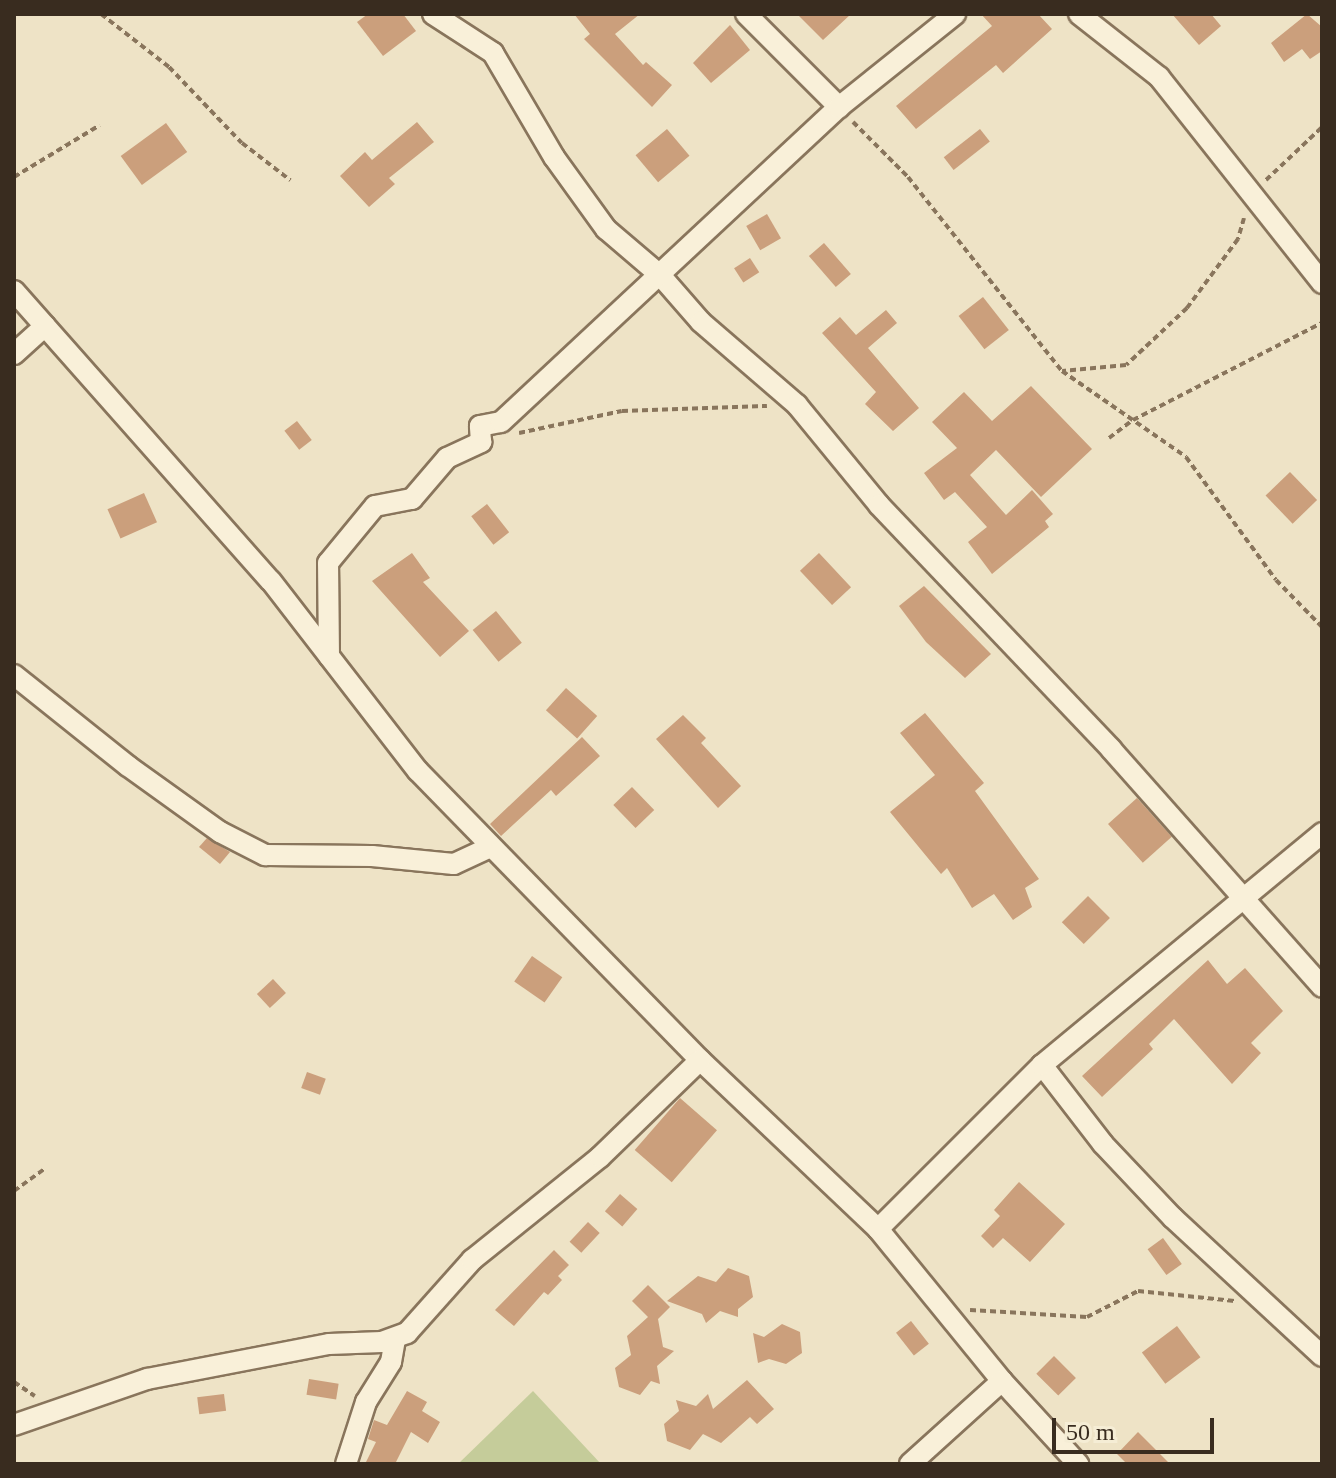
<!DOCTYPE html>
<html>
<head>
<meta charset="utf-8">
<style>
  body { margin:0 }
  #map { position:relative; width:1336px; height:1478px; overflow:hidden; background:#eee3c6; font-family:Georgia,serif }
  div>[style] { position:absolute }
  .green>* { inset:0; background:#c5cc9a }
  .building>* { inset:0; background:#cb9f7c; transform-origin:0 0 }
  .path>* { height:4px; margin-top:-2px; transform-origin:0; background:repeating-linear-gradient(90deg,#89755c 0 6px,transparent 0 10px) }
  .roads { filter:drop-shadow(2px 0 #89755c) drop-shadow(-2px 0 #89755c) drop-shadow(0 2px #89755c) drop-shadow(0 -2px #89755c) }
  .minor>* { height:20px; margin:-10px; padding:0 10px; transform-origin:10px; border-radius:10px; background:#f9f0d9 }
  span { translate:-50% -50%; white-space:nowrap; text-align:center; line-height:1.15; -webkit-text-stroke:6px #f5edd5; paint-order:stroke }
  .frame { position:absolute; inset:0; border:16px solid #392c1f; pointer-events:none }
  .scale { position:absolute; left:1052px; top:1418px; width:162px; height:36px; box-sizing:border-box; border:4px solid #392c1f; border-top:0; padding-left:10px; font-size:24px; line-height:28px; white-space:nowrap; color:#392c1f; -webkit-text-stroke:6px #f5edd5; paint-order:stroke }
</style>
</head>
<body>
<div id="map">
  <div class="green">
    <div style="clip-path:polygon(533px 1391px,601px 1464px,458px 1464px)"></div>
  </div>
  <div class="building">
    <div style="clip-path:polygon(368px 14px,403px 14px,416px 31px,383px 56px,357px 22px)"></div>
    <div style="clip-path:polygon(574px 14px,640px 14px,615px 34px,643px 65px,646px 62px,672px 85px,652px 107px,584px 39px,590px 34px)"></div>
    <div style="clip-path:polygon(797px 14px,851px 14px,823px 40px)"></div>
    <div style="clip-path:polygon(981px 14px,1038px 14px,1052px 29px,1003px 73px,996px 65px,916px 129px,896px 106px,992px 26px)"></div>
    <div style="clip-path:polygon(1172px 14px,1211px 14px,1221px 26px,1199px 45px)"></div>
    <div style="clip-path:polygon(1307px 14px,1322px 27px,1322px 51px,1310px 59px,1302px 49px,1284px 62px,1271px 43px)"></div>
    <div style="clip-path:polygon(730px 25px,750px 50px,711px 83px,693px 63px)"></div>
    <div style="clip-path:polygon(417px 122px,434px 142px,389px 178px,395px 184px,369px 207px,340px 176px,365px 152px,372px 160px)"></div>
    <div style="left:166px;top:123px;width:36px;height:56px;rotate:54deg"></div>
    <div style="left:667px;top:129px;width:35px;height:41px;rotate:50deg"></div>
    <div style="left:980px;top:129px;width:16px;height:46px;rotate:52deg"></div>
    <div style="left:767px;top:214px;width:28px;height:24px;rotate:60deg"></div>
    <div style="left:824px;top:243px;width:41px;height:20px;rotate:49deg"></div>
    <div style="left:750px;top:258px;width:17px;height:19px;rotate:57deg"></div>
    <div style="left:983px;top:297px;width:42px;height:31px;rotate:52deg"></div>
    <div style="clip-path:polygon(886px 310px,897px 323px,868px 348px,919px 408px,893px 431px,865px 404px,876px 392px,822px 333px,840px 317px,856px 335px)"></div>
    <div style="clip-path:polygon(1031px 386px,1092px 449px,1041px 497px,996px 450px,970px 475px,1006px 515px,1032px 490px,1053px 514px,1045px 521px,1049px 527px,992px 574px,968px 542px,987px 527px,955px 492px,944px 500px,924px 473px,957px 448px,932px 422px,964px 392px,992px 421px)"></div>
    <div style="left:297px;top:421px;width:24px;height:16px;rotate:52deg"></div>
    <div style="left:1290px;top:472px;width:39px;height:34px;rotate:46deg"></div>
    <div style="left:144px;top:493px;width:32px;height:40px;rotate:66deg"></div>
    <div style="left:487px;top:504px;width:36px;height:20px;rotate:52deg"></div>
    <div style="clip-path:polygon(412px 553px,430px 578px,423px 582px,469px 631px,440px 657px,372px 581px)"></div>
    <div style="left:819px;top:553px;width:47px;height:26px;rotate:47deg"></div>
    <div style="clip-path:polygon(924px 586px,991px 654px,965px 678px,926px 642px,899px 606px)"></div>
    <div style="left:496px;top:611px;width:41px;height:30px;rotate:51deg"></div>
    <div style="left:566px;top:688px;width:42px;height:30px;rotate:42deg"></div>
    <div style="clip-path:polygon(925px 713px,984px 783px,975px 791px,1039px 879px,1025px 888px,1032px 907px,1013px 920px,994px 894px,972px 908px,947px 868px,941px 874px,890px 812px,935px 775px,900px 733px)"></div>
    <div style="clip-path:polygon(683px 715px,706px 738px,701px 743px,741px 786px,718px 808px,656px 739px)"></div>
    <div style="clip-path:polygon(582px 737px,600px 756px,556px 796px,551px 790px,501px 836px,490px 824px)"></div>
    <div style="left:632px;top:787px;width:32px;height:26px;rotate:46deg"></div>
    <div style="left:1137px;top:798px;width:52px;height:39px;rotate:48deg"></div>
    <div style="clip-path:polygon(207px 838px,230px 852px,220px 864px,199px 847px)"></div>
    <div style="left:1088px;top:896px;width:31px;height:37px;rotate:45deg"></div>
    <div style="left:532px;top:956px;width:37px;height:31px;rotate:35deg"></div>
    <div style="clip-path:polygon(1208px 960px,1227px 984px,1245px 968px,1283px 1011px,1251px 1043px,1261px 1053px,1232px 1084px,1174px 1019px,1149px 1044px,1153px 1049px,1102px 1097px,1082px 1076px)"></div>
    <div style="left:273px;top:979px;width:19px;height:22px;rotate:47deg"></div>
    <div style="left:307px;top:1072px;width:20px;height:17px;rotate:20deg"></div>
    <div style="left:680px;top:1098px;width:49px;height:69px;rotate:41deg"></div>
    <div style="clip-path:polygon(1019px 1182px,1065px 1224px,1030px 1262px,1003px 1238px,993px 1248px,981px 1236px,1000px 1216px,994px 1210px)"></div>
    <div style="left:620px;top:1194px;width:23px;height:23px;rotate:41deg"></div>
    <div style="left:588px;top:1222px;width:16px;height:27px;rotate:43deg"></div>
    <div style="left:1163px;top:1238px;width:32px;height:19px;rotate:54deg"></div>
    <div style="clip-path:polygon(554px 1250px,569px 1265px,558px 1276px,562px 1280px,548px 1295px,544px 1292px,514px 1326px,495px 1310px)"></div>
    <div style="clip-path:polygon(728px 1268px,749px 1276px,753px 1297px,738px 1309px,738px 1317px,720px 1311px,706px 1323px,702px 1314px,667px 1301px,698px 1276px,716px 1282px)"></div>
    <div style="clip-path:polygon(648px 1285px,670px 1307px,658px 1319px,663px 1347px,674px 1351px,657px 1366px,660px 1384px,651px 1381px,640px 1395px,619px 1387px,615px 1368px,631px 1355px,627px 1336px,648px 1317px,632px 1301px)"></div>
    <div style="left:911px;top:1321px;width:29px;height:19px;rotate:52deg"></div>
    <div style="clip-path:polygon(782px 1324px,800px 1332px,802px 1353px,786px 1364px,769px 1359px,758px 1363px,753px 1333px,764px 1337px)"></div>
    <div style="left:1177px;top:1326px;width:39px;height:44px;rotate:53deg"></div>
    <div style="left:1054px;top:1356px;width:31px;height:25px;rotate:45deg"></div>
    <div style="left:309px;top:1379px;width:30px;height:16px;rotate:9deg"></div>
    <div style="clip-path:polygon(747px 1380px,774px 1409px,757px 1424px,750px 1417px,721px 1443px,703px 1434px,690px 1450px,667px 1441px,664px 1424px,679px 1411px,676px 1400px,696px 1406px,708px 1394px,713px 1409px)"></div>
    <div style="clip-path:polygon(407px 1391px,427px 1402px,422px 1411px,440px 1422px,428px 1443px,411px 1432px,395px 1464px,365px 1464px,376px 1442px,368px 1439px,374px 1420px,387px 1425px)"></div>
    <div style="left:224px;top:1394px;width:17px;height:27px;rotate:83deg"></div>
    <div style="clip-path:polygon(1138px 1432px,1170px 1464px,1127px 1464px,1117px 1454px)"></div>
  </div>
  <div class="path">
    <div style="left:101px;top:14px;width:86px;rotate:37.9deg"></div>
    <div style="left:169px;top:67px;width:105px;rotate:46.2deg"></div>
    <div style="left:242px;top:143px;width:61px;rotate:37.6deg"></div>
    <div style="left:853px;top:122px;width:78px;rotate:45deg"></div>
    <div style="left:908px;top:177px;width:248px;rotate:51.6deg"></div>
    <div style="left:14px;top:177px;width:100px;rotate:-31.2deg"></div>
    <div style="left:1266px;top:180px;width:77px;rotate:-43.4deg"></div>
    <div style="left:1244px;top:218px;width:22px;rotate:106deg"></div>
    <div style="left:1238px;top:239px;width:86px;rotate:126.5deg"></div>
    <div style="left:1187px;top:308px;width:83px;rotate:136.9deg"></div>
    <div style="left:1126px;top:365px;width:64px;rotate:174.6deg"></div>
    <div style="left:1062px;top:371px;width:151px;rotate:34.7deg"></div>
    <div style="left:1186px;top:457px;width:152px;rotate:53.8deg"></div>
    <div style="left:1276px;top:580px;width:66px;rotate:45.6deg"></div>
    <div style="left:519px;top:433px;width:105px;rotate:-12.1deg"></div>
    <div style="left:622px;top:411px;width:145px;rotate:-2deg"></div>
    <div style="left:1109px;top:438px;width:30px;rotate:-37deg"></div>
    <div style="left:1133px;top:420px;width:212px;rotate:-27.2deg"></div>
    <div style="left:14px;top:1191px;width:37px;rotate:-36deg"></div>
    <div style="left:970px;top:1310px;width:117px;rotate:3.4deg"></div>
    <div style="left:1087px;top:1317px;width:57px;rotate:-27deg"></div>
    <div style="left:1138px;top:1291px;width:97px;rotate:5.9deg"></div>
    <div style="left:14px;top:1382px;width:25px;rotate:34deg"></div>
  </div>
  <div class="roads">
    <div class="minor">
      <div style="left:433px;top:14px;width:72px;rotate:33deg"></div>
      <div style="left:493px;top:53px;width:121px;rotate:59.6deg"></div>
      <div style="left:554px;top:157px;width:89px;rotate:54.2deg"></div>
      <div style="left:606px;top:229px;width:71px;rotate:40.4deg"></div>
      <div style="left:660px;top:275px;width:62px;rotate:48.9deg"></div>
      <div style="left:701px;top:322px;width:127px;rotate:40.8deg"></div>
      <div style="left:797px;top:405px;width:129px;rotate:50.6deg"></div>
      <div style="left:879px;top:505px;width:337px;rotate:46.4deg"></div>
      <div style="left:1111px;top:749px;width:318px;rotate:48.4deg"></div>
      <div style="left:746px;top:14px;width:132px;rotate:45deg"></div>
      <div style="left:1079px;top:14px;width:102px;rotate:38.2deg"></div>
      <div style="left:1159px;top:77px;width:263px;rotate:51.6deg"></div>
      <div style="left:14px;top:291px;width:387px;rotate:48.5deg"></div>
      <div style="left:271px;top:581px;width:240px;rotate:52.3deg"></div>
      <div style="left:418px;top:771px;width:404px;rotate:45.7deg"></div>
      <div style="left:700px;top:1060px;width:245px;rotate:43.5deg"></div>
      <div style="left:878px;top:1229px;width:196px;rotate:50.8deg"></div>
      <div style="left:1002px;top:1381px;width:113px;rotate:47.5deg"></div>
      <div style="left:14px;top:354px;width:42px;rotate:-42.1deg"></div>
      <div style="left:329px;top:656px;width:93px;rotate:-90.6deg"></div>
      <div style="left:328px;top:563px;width:74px;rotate:-50.5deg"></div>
      <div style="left:375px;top:506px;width:38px;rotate:-11deg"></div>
      <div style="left:412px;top:499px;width:54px;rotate:-49.5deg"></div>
      <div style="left:447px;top:458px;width:38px;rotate:-25deg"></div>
      <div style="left:481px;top:442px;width:16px;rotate:-94deg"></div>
      <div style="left:480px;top:426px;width:21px;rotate:-11deg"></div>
      <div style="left:501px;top:422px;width:462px;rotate:-43deg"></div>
      <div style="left:839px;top:107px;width:149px;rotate:-38.7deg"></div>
      <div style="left:14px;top:675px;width:146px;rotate:38.6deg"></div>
      <div style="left:128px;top:766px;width:113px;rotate:35.7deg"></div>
      <div style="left:220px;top:832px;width:51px;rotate:27.1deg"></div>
      <div style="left:265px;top:855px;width:107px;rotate:0.5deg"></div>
      <div style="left:372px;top:856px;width:82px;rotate:5.6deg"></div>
      <div style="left:454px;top:864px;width:38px;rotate:-25deg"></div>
      <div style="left:1042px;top:1065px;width:100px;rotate:52.3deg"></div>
      <div style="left:1103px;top:1144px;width:102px;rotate:46.6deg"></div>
      <div style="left:1173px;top:1218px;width:203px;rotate:42.8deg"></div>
      <div style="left:878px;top:1229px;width:232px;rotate:-45deg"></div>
      <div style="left:1042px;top:1065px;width:364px;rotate:-39.6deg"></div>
      <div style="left:14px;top:1425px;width:141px;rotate:-19.1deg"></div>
      <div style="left:147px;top:1379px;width:185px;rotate:-10.9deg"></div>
      <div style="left:329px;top:1344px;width:53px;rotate:-2.2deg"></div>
      <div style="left:382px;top:1342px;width:27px;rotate:-20deg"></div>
      <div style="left:407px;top:1333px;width:98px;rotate:-48.3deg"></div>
      <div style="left:472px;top:1260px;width:164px;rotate:-38.8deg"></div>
      <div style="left:600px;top:1157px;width:139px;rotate:-44.1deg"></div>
      <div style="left:346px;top:1464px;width:65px;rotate:-72.1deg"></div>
      <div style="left:366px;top:1402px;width:47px;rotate:-58deg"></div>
      <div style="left:391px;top:1362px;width:23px;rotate:-80deg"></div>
      <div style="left:910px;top:1464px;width:124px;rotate:-42.1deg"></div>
    </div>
  </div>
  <div class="frame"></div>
  <div class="scale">50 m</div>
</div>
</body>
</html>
